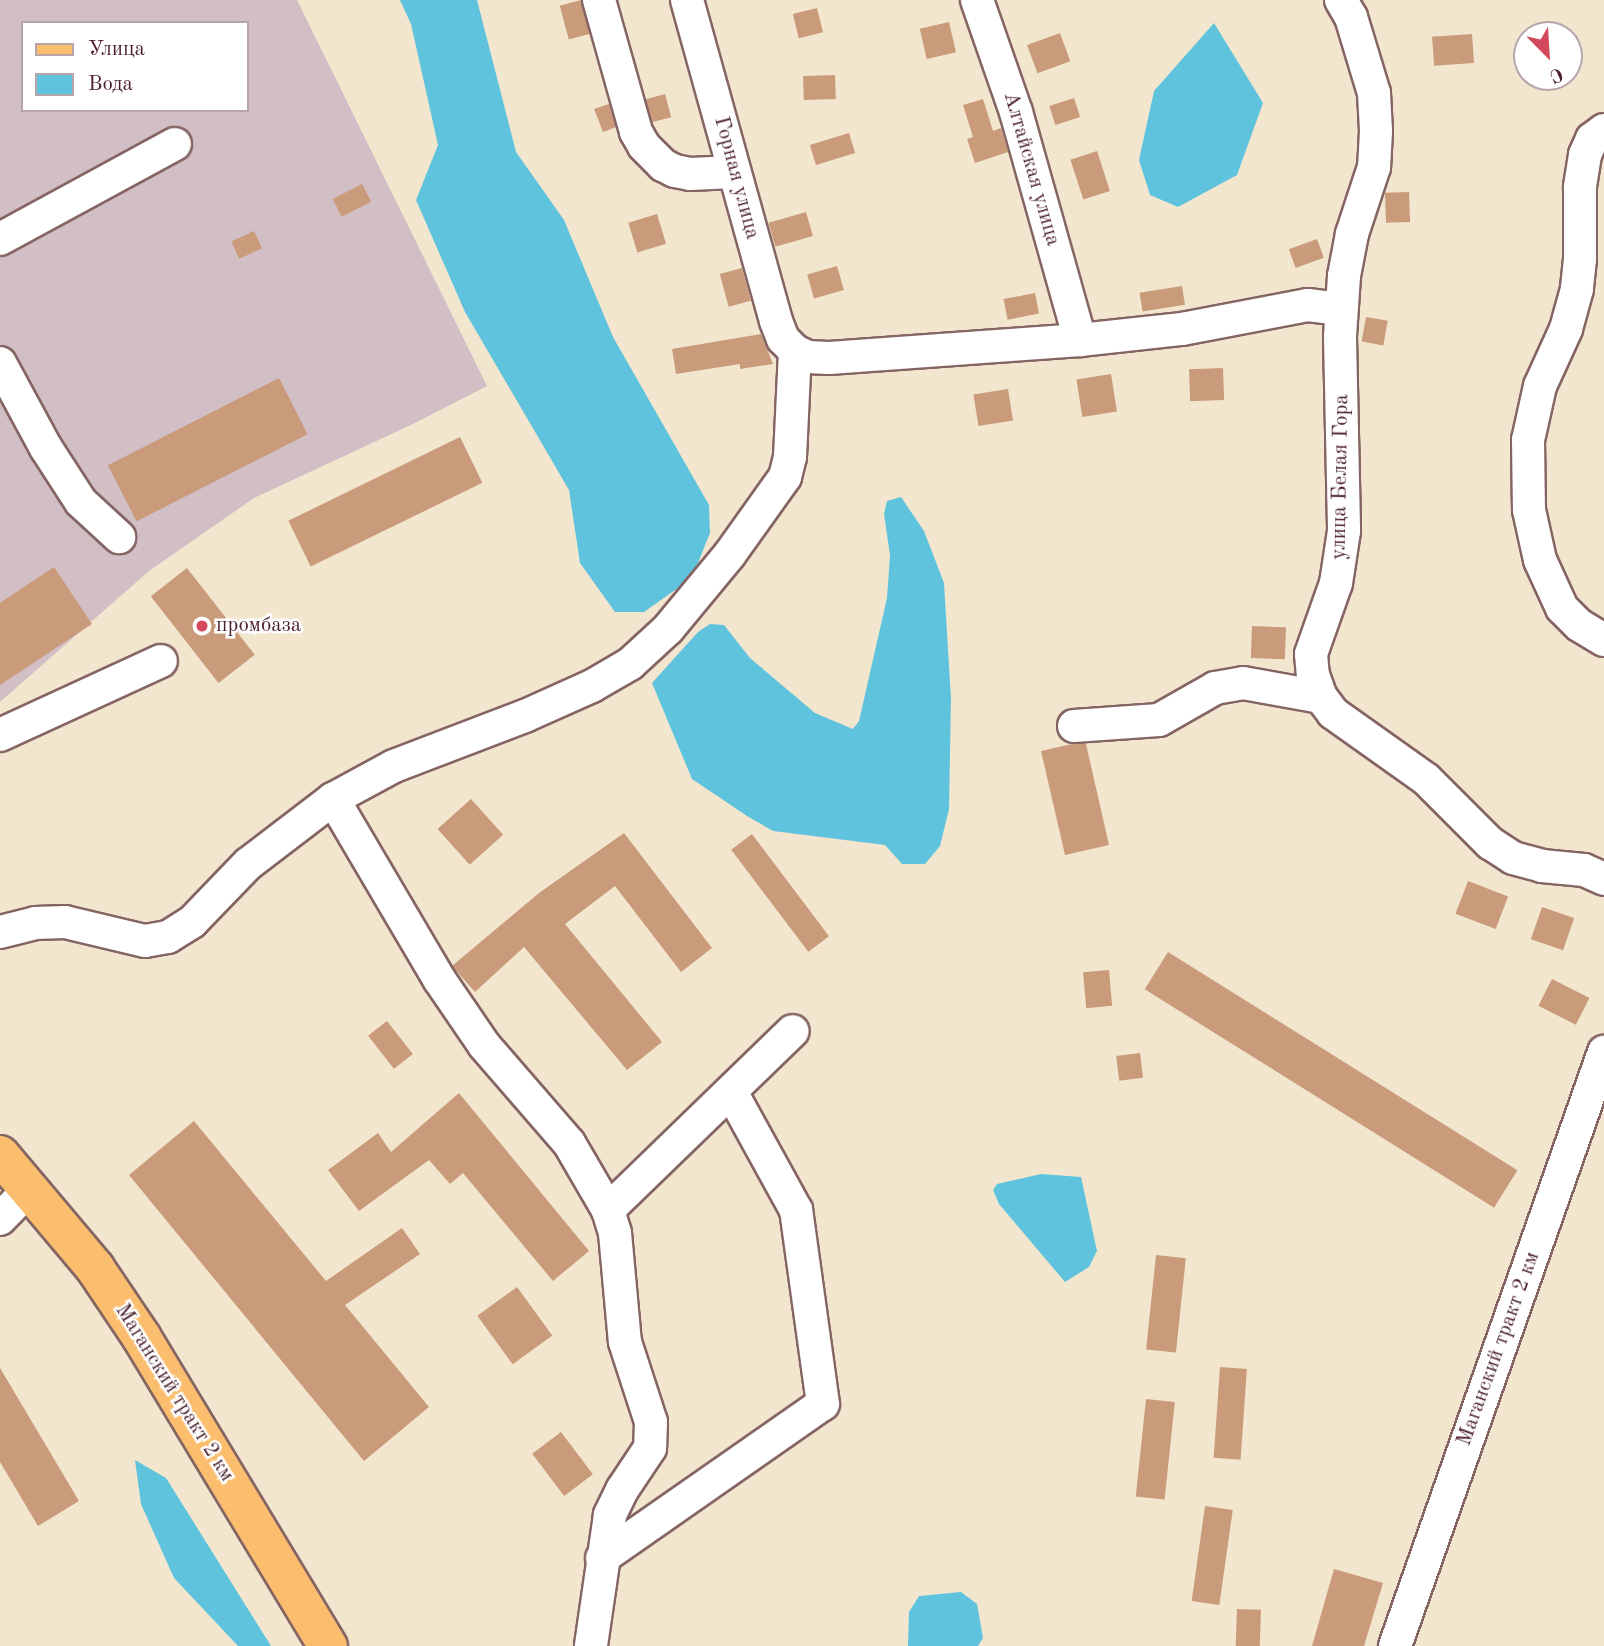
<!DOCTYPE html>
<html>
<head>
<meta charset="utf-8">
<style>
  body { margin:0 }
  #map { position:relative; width:1604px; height:1646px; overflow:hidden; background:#f3e6ce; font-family:"Old Standard TT",serif }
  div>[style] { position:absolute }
  .industrial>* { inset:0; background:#d2bec5 }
  .water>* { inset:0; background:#5fc3dd }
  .building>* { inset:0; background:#c99b7b; transform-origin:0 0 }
  .roads { filter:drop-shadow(2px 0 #856564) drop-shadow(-2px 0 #856564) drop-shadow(0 2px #856564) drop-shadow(0 -2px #856564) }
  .minor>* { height:32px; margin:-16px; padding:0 16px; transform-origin:16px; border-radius:16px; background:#fff }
  .major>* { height:38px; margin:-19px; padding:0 19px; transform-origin:19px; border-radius:19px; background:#fbbe6e }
  .dots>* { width:19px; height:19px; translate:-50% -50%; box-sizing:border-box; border:4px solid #fff; border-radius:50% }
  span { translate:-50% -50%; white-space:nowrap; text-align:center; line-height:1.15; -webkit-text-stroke:5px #fff; paint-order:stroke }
  .street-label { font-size:21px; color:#4a1f2b }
  .poi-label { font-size:21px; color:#4a1f2b }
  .left { translate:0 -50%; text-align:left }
  .legend { position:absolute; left:21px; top:21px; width:228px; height:91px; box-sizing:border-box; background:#fff; border:2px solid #b7a5aa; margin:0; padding:9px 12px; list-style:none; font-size:21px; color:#4a1f2b }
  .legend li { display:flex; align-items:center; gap:14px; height:35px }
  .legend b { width:35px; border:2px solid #b7a5aa }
  .north { position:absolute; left:1513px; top:21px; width:70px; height:70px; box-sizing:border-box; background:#fff; border:2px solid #b7a5aa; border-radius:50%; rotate:156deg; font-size:19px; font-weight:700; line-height:28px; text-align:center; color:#4a1f2b }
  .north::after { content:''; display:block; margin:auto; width:24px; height:32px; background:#d1495b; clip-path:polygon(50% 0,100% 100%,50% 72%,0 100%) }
</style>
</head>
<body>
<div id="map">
  <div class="industrial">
    <div style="clip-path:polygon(evenodd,0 0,297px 0,487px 386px,413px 424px,254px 498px,149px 571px,0 702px,0 0,23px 23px,247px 23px,247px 110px,23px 110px,23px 23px)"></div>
  </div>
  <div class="water">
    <div style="clip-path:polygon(400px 0,477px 0,516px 152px,564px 220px,613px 337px,709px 505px,710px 533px,692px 578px,644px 612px,615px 612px,580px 563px,569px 490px,465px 312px,416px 200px,438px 145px,411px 24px)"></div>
    <div style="clip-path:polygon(1214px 23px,1263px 103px,1237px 175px,1178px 207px,1150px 195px,1139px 160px,1154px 91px)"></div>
    <div style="clip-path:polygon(901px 497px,924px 531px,944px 583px,951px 698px,949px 809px,940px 846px,925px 864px,902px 864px,885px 845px,773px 831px,747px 816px,692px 779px,652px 683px,698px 632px,710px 624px,724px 625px,750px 658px,815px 713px,853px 729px,859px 721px,887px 598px,890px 555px,884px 514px,887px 501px)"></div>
    <div style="clip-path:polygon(1041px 1174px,1081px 1177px,1097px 1251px,1089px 1267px,1065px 1282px,999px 1204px,993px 1190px,997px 1184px)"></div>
    <div style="clip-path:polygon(135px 1460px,166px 1478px,271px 1646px,238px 1646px,174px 1578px,141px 1504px)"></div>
    <div style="clip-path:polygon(961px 1592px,977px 1604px,983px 1638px,978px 1646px,908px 1646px,909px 1612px,919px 1596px)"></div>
  </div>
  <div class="building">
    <div style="left:581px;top:0;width:35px;height:22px;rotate:75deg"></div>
    <div style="left:817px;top:8px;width:25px;height:25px;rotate:76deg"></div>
    <div style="left:949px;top:22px;width:31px;height:30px;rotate:77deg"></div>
    <div style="left:1060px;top:33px;width:30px;height:35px;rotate:70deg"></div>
    <div style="left:1472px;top:34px;width:29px;height:40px;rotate:86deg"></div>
    <div style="left:835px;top:75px;width:24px;height:32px;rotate:88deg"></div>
    <div style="left:665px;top:94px;width:24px;height:20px;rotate:75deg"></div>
    <div style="left:1074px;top:98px;width:20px;height:26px;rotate:72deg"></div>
    <div style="clip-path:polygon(983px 99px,993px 131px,1001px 128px,1008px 152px,975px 163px,967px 139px,973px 137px,963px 105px)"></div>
    <div style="clip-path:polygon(609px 104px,616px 127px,603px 132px,594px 109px)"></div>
    <div style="left:849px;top:133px;width:21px;height:41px;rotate:73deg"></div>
    <div style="left:1097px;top:151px;width:42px;height:28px;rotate:72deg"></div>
    <div style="left:362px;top:184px;width:20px;height:33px;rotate:63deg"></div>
    <div style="left:1409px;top:192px;width:30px;height:24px;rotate:88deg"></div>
    <div style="left:806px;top:212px;width:25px;height:39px;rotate:74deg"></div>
    <div style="left:657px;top:214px;width:31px;height:30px;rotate:73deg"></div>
    <div style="left:254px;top:231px;width:19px;height:25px;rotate:65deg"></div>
    <div style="left:1317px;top:239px;width:20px;height:30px;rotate:70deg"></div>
    <div style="left:837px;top:266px;width:25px;height:31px;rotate:74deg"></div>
    <div style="left:742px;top:268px;width:34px;height:23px;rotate:75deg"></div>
    <div style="left:1182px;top:286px;width:19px;height:43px;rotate:81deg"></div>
    <div style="left:1035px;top:293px;width:21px;height:32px;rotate:79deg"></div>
    <div style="left:1366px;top:317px;width:22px;height:25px;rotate:10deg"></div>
    <div style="clip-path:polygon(761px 334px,773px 364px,740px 369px,740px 364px,676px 374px,672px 349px)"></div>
    <div style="left:1223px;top:368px;width:32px;height:34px;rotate:88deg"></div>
    <div style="left:1111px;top:374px;width:38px;height:35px;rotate:81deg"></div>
    <div style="left:279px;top:378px;width:63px;height:192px;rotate:63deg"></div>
    <div style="left:1008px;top:389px;width:32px;height:35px;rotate:81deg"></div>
    <div style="left:460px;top:437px;width:51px;height:191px;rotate:64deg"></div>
    <div style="clip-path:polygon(54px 567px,92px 624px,0 685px,0 603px)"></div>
    <div style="left:187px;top:568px;width:110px;height:46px;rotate:52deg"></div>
    <div style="left:1252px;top:626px;width:34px;height:32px;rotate:2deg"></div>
    <div style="clip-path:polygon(1072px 744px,1086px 744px,1109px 845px,1065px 855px,1041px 751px)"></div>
    <div style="left:471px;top:799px;width:48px;height:45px;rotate:48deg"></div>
    <div style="clip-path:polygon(624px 833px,712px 948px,681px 972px,615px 886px,565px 924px,662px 1042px,627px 1070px,524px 947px,475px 992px,452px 966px,539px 893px)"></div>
    <div style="left:752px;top:834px;width:128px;height:26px;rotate:53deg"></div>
    <div style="left:1468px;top:881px;width:43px;height:35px;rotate:21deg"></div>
    <div style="left:1542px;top:907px;width:34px;height:34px;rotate:19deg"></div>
    <div style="left:1168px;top:952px;width:412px;height:44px;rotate:32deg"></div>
    <div style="left:1109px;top:970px;width:36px;height:26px;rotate:85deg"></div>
    <div style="left:1552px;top:979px;width:42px;height:30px;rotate:27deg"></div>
    <div style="left:387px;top:1021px;width:42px;height:24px;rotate:52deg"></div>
    <div style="left:1140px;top:1053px;width:25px;height:24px;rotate:83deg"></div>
    <div style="clip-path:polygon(459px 1093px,589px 1251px,553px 1281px,463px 1173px,450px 1184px,429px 1160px,359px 1211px,328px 1170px,378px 1133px,391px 1152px)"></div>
    <div style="clip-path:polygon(194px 1121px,326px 1281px,402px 1228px,420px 1254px,345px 1305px,429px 1407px,364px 1461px,129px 1175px)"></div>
    <div style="left:1156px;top:1255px;width:30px;height:95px;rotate:6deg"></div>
    <div style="left:517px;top:1287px;width:60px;height:49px;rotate:54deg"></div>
    <div style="left:1220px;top:1367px;width:27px;height:91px;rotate:4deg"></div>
    <div style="clip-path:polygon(0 1368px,79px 1501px,38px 1526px,0 1462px)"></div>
    <div style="left:1146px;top:1399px;width:29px;height:98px;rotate:6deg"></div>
    <div style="left:561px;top:1432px;width:53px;height:36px;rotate:53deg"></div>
    <div style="left:1205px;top:1506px;width:28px;height:96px;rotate:8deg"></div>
    <div style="clip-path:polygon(1334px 1569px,1383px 1583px,1364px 1646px,1312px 1646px)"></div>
    <div style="left:1237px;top:1609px;width:24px;height:37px;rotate:2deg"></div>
  </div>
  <div class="roads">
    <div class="minor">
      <div style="left:599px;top:0;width:137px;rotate:74.3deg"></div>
      <div style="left:636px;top:132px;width:16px;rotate:60deg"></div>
      <div style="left:644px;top:146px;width:27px;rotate:45deg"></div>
      <div style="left:663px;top:165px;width:13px;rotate:27deg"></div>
      <div style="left:675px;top:171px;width:15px;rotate:11deg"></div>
      <div style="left:690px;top:174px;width:44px;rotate:-2.6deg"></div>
      <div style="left:687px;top:0;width:333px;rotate:74.5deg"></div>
      <div style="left:776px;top:321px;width:19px;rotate:69deg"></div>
      <div style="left:783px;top:339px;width:17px;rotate:45deg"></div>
      <div style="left:795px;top:351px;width:14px;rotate:25deg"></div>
      <div style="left:808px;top:357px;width:21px;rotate:3deg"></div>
      <div style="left:829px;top:358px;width:252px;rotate:-4.1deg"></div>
      <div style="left:1080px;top:340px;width:103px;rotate:-6.2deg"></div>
      <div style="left:1182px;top:329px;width:128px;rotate:-10.8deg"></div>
      <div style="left:1308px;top:305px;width:33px;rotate:7deg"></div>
      <div style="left:977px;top:0;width:119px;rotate:70.8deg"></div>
      <div style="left:1016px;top:112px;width:237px;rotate:74.3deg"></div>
      <div style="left:1341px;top:0;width:20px;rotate:60deg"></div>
      <div style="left:1351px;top:17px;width:79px;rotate:73.2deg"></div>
      <div style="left:1374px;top:93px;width:38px;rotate:87deg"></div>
      <div style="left:1376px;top:131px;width:36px;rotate:93deg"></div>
      <div style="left:1374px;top:167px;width:71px;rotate:108.2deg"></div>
      <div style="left:1352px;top:234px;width:43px;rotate:100.8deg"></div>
      <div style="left:1344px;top:276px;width:61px;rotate:93.8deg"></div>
      <div style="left:1340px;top:337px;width:194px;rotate:88.8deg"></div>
      <div style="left:1344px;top:531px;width:53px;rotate:98.7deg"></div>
      <div style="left:1336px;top:583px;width:75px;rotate:109.4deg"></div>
      <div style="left:1311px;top:654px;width:21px;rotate:85deg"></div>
      <div style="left:1313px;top:675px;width:23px;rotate:70deg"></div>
      <div style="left:1321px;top:697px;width:20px;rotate:53deg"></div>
      <div style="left:1333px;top:713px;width:114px;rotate:35.4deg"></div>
      <div style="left:1426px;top:779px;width:91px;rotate:45deg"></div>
      <div style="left:1490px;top:843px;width:27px;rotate:33deg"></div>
      <div style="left:1513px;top:858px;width:30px;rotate:15deg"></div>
      <div style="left:1542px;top:866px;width:42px;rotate:5.4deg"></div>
      <div style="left:1584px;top:870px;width:22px;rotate:24deg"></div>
      <div style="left:1604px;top:130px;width:15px;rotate:143deg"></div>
      <div style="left:1592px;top:139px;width:17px;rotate:114deg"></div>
      <div style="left:1585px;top:155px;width:33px;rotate:99deg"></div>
      <div style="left:1580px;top:188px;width:71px;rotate:90deg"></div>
      <div style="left:1580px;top:259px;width:30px;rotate:96deg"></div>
      <div style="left:1577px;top:289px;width:41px;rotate:105.4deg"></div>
      <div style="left:1566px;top:329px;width:63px;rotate:114.5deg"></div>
      <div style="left:1540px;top:386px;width:55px;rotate:102.5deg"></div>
      <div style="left:1528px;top:440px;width:70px;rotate:89.2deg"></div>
      <div style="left:1529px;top:510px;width:51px;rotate:77.6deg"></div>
      <div style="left:1540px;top:560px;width:53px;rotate:65.4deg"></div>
      <div style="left:1562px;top:608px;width:24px;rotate:45deg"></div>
      <div style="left:1579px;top:625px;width:29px;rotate:31deg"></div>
      <div style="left:0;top:239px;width:199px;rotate:-28.5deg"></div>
      <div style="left:0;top:363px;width:97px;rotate:61.6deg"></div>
      <div style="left:46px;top:448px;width:64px;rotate:57.1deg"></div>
      <div style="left:81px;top:502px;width:52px;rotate:42.6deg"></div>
      <div style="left:1074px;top:726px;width:85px;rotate:-4deg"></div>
      <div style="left:1159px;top:720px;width:64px;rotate:-29.7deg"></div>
      <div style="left:1215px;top:688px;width:28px;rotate:-10deg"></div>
      <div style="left:1243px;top:683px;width:79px;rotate:10.2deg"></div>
      <div style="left:0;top:735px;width:177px;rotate:-24.7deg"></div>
      <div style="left:333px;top:799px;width:209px;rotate:59.5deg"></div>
      <div style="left:439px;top:979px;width:80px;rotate:55.7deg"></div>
      <div style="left:484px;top:1045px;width:130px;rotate:49.1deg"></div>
      <div style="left:569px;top:1143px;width:78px;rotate:59.8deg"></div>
      <div style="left:608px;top:1210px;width:24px;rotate:73deg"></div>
      <div style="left:615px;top:1233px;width:109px;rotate:84.8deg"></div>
      <div style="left:625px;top:1342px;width:84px;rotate:72deg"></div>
      <div style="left:651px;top:1422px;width:26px;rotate:92deg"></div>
      <div style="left:650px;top:1448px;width:50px;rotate:123.7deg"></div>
      <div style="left:622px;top:1490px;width:28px;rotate:116deg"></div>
      <div style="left:610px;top:1515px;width:132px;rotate:98.3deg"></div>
      <div style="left:0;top:932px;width:36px;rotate:-14deg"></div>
      <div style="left:35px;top:923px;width:30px;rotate:-2deg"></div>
      <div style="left:65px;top:922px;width:82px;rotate:13.4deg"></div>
      <div style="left:145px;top:941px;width:23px;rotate:-10deg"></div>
      <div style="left:168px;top:937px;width:28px;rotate:-32deg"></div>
      <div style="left:192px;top:922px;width:81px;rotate:-46deg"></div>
      <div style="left:248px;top:864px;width:107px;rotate:-37.4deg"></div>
      <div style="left:333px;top:799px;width:69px;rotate:-28.4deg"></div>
      <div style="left:394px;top:766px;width:140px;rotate:-20.9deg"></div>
      <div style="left:525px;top:716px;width:73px;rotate:-24.1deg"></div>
      <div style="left:592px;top:686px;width:44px;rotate:-30.1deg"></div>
      <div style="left:630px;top:664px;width:52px;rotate:-42.6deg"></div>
      <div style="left:668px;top:629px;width:97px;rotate:-50.4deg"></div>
      <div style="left:730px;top:554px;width:95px;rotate:-54.5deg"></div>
      <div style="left:785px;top:477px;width:21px;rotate:-76deg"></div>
      <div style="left:790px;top:457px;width:106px;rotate:-87.3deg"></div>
      <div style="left:608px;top:1210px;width:257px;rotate:-44.1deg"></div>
      <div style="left:0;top:1219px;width:42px;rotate:-46deg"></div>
      <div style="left:602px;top:1558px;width:269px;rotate:-34.9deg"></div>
      <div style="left:823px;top:1404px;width:196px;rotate:-97.9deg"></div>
      <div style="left:796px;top:1210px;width:135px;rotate:-118.8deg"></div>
      <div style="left:1395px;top:1646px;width:630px;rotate:-70.62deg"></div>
    </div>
    <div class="major">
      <div style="left:0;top:1155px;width:148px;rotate:49.9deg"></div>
      <div style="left:95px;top:1268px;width:84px;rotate:56.1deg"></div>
      <div style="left:142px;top:1338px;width:360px;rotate:58.9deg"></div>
    </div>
  </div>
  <div class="dots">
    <div style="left:202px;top:626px;background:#d1495b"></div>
  </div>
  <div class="street-label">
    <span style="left:1031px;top:169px;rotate:74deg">Алтайская улица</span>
    <span style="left:736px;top:178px;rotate:75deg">Горная улица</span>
    <span style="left:1341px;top:477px;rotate:-89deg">улица Белая Гора</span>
    <span style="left:1499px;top:1349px;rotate:-70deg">Маганский тракт 2 км</span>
    <span style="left:174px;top:1393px;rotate:58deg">Маганский тракт 2 км</span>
  </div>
  <div class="poi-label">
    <span class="left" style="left:216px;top:626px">промбаза</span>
  </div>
  <ul class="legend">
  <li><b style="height:9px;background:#fbbe6e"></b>Улица</li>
  <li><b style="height:19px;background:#5fc3dd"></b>Вода</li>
  </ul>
  <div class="north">С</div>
</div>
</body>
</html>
